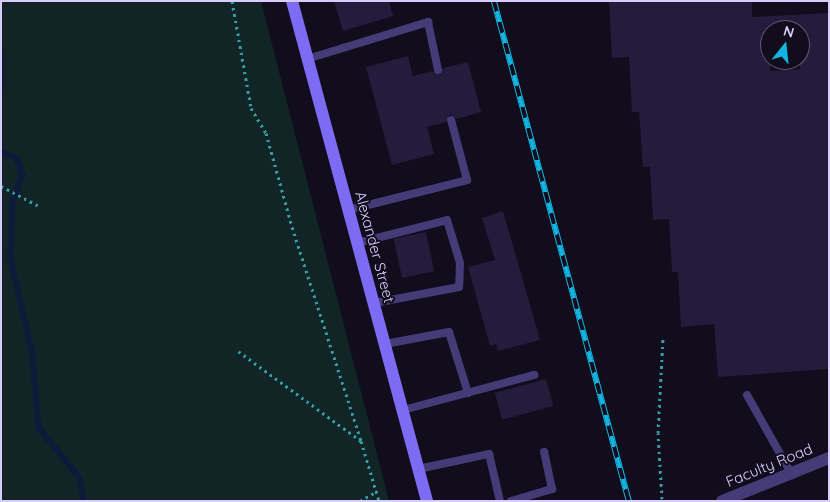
<!DOCTYPE html>
<html>
<head>
<meta charset="utf-8">
<style>
  body { margin:0 }
  #map { position:relative; width:830px; height:502px; overflow:hidden; background:#110d1c; font-family:Quicksand,sans-serif }
  div>[style] { position:absolute }
  .green>* { inset:0; background:#112426 }
  .stream>* { height:5.5px; margin:-2.75px; padding:0 2.75px; transform-origin:2.75px; border-radius:2.75px; background:#0e1a3a }
  .building>* { inset:0; background:#251b3c; transform-origin:0 0 }
  .path>* { height:3px; margin-top:-1.5px; transform-origin:0; background:repeating-linear-gradient(90deg,#369fa5 0 2.5px,transparent 0 6.5px) }
  .service>* { height:8px; margin:-4px; padding:0 4px; transform-origin:4px; border-radius:4px; background:#453c77 }
  .tertiary>* { height:12px; margin:-6px; padding:0 6px; transform-origin:6px; border-radius:6px; background:#453c77 }
  .secondary>* { height:12px; margin:-6px; padding:0 6px; transform-origin:6px; border-radius:6px; background:#7e6bf3 }
  .rail>* { height:5.5px; margin-top:-2.75px; transform-origin:0; background:repeating-linear-gradient(90deg,#110d1c 0 11px,#12b5e1 0 22px); box-sizing:border-box; border-block:1px solid #12b5e1 }
  span { translate:-50% -50%; white-space:nowrap; text-align:center; line-height:1.15; -webkit-text-stroke:4px #110d1c; paint-order:stroke }
  .street-label { font-size:15px; color:#d7ccfb }
  .frame { position:absolute; inset:0; border:2px solid #d7ccfb; pointer-events:none }
  .north { position:absolute; left:760px; top:20px; width:50px; height:50px; box-sizing:border-box; background:#110d1c; border:1px solid #605975; border-radius:50%; rotate:16deg; font-size:14px; font-weight:700; line-height:20px; text-align:center; color:#d7ccfb }
  .north::after { content:''; display:block; margin:auto; width:18px; height:22px; background:#12b5e1; clip-path:polygon(50% 0,100% 100%,50% 72%,0 100%) }
</style>
</head>
<body>
<div id="map">
  <div class="green">
    <div style="clip-path:polygon(1px 1px,261px 1px,389px 501px,1px 501px)"></div>
  </div>
  <div class="stream">
    <div style="left:1px;top:53px;width:36px;rotate:90deg"></div>
    <div style="left:1px;top:152px;width:17px;rotate:21deg"></div>
    <div style="left:17px;top:158px;width:18px;rotate:71deg"></div>
    <div style="left:23px;top:175px;width:29px;rotate:110deg"></div>
    <div style="left:13px;top:202px;width:56px;rotate:92deg"></div>
    <div style="left:11px;top:258px;width:100px;rotate:77.3deg"></div>
    <div style="left:33px;top:356px;width:72px;rotate:85.2deg"></div>
    <div style="left:39px;top:428px;width:65px;rotate:50.6deg"></div>
    <div style="left:80px;top:478px;width:23px;rotate:80deg"></div>
  </div>
  <div class="building">
    <div style="clip-path:polygon(334px 1px,389px 1px,393px 16px,343px 31px)"></div>
    <div style="clip-path:polygon(evenodd,609px 1px,752px 1px,752px 17px,829px 13px,829px 369px,718px 377px,714px 324px,681px 327px,678px 272px,672px 272px,669px 219px,653px 220px,650px 167px,643px 167px,639px 112px,632px 112px,629px 57px,612px 58px,609px 1px,770px 30px,800px 30px,800px 69px,770px 71px,770px 30px)"></div>
    <div style="clip-path:polygon(408px 56px,413px 76px,432px 71px,440px 75px,443px 68px,468px 62px,481px 112px,457px 119px,450px 114px,446px 122px,427px 127px,434px 154px,392px 165px,366px 67px)"></div>
    <div style="clip-path:polygon(503px 211px,540px 340px,498px 351px,496px 344px,490px 346px,468px 267px,495px 260px,482px 218px)"></div>
    <div style="left:426px;top:232px;width:40px;height:33px;rotate:78deg"></div>
    <div style="left:546px;top:379px;width:28px;height:53px;rotate:75deg"></div>
  </div>
  <div class="path">
    <div style="left:232px;top:1px;width:109px;rotate:79.9deg"></div>
    <div style="left:251px;top:108px;width:29px;rotate:59deg"></div>
    <div style="left:266px;top:133px;width:98px;rotate:74.5deg"></div>
    <div style="left:292px;top:227px;width:225px;rotate:72.1deg"></div>
    <div style="left:361px;top:441px;width:152px;rotate:-143.8deg"></div>
    <div style="left:1px;top:186px;width:43px;rotate:27.8deg"></div>
    <div style="left:361px;top:441px;width:63px;rotate:73.3deg"></div>
    <div style="left:662px;top:499px;width:66px;rotate:-93.5deg"></div>
    <div style="left:658px;top:433px;width:95px;rotate:-87deg"></div>
    <div style="left:360px;top:501px;width:20px;rotate:-30deg"></div>
  </div>
  <div class="service">
    <div style="left:307px;top:59px;width:127px;rotate:-17deg"></div>
    <div style="left:428px;top:22px;width:49px;rotate:78.2deg"></div>
    <div style="left:348px;top:210px;width:123px;rotate:-14.1deg"></div>
    <div style="left:467px;top:180px;width:62px;rotate:-104.9deg"></div>
    <div style="left:357px;top:243px;width:93px;rotate:-14.3deg"></div>
    <div style="left:447px;top:220px;width:45px;rotate:73.2deg"></div>
    <div style="left:460px;top:263px;width:24px;rotate:92deg"></div>
    <div style="left:459px;top:287px;width:86px;rotate:169.3deg"></div>
    <div style="left:385px;top:344px;width:65px;rotate:-10.6deg"></div>
    <div style="left:449px;top:332px;width:64px;rotate:72.7deg"></div>
    <div style="left:747px;top:395px;width:92px;rotate:60.6deg"></div>
    <div style="left:403px;top:410px;width:136px;rotate:-15deg"></div>
    <div style="left:418px;top:469px;width:73px;rotate:-11.9deg"></div>
    <div style="left:489px;top:454px;width:48px;rotate:76.8deg"></div>
    <div style="left:511px;top:501px;width:43px;rotate:-16.3deg"></div>
    <div style="left:552px;top:489px;width:38px;rotate:-102deg"></div>
  </div>
  <div class="tertiary">
    <div style="left:722px;top:501px;width:115px;rotate:-21.9deg"></div>
  </div>
  <div class="secondary">
    <div style="left:292px;top:1px;width:518px;rotate:74.89deg"></div>
  </div>
  <div class="rail">
    <div style="left:494px;top:1px;width:518px;rotate:74.89deg"></div>
  </div>
  <div class="street-label">
    <span style="left:375px;top:247px;rotate:75deg">Alexander Street</span>
    <span style="left:769px;top:465px;rotate:-22deg">Faculty Road</span>
  </div>
  <div class="frame"></div>
  <div class="north">N</div>
</div>
</body>
</html>
